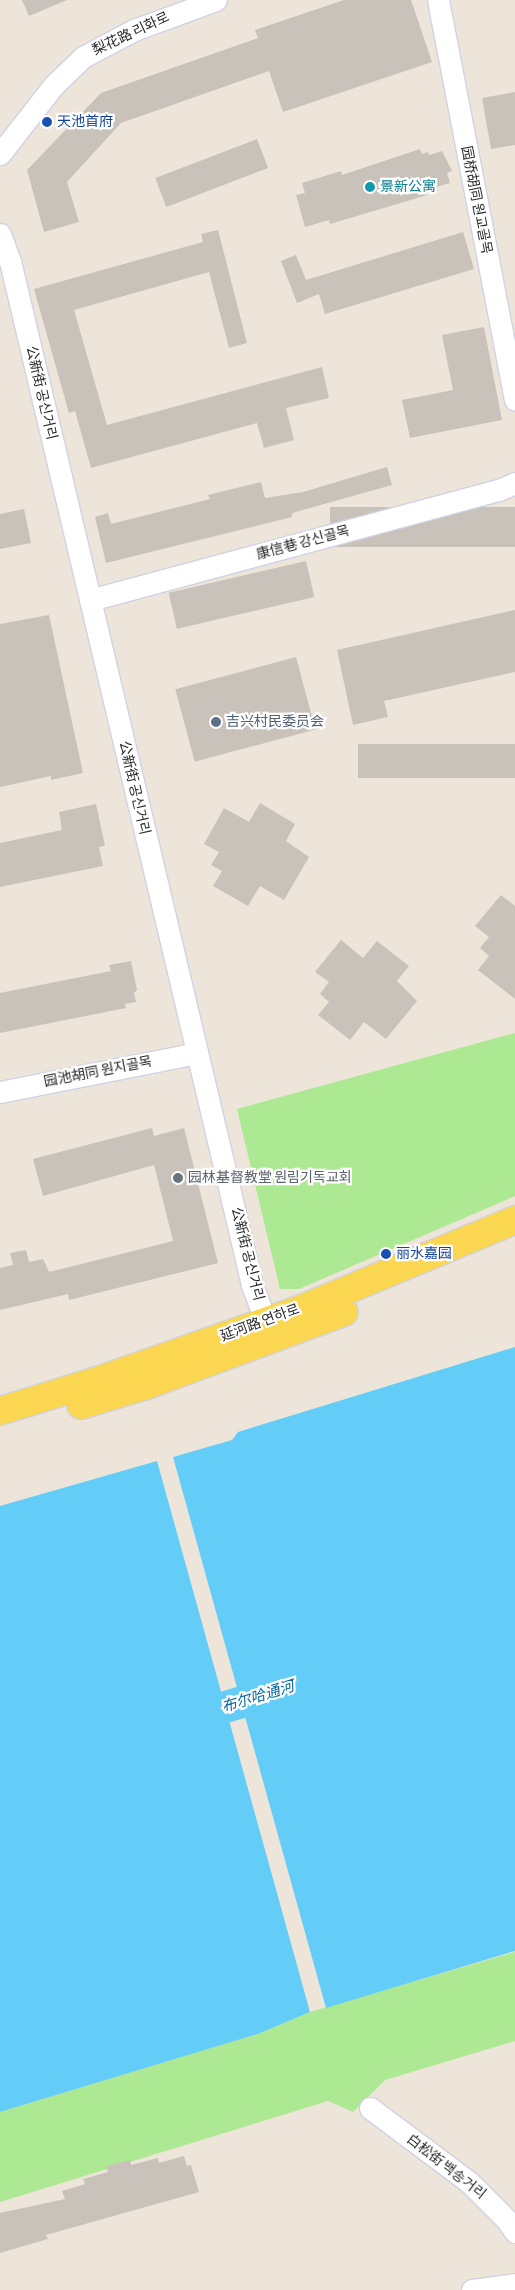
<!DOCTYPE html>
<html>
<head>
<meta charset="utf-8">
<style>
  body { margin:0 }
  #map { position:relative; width:515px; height:2290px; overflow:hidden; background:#ede5da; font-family:"Sofia Sans Condensed","Noto Sans SC","Noto Sans KR",sans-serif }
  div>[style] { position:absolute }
  .green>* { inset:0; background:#ade892 }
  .water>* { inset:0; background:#64cdf7 }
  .river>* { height:32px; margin:-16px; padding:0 16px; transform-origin:16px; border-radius:16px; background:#64cdf7 }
  .building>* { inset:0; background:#c8c2ba; transform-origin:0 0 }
  .roads { filter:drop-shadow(1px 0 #cfd2e4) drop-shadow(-1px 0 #cfd2e4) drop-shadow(0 1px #cfd2e4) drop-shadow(0 -1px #cfd2e4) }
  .minor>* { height:21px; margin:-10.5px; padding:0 10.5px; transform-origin:10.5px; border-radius:10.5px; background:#fff }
  .major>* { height:28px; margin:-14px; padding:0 14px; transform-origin:14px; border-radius:14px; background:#fbd751 }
  .dots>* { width:14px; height:14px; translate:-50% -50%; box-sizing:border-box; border:2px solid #fff; border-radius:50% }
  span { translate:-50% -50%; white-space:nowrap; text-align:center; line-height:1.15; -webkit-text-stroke:4.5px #fff; paint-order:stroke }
  .street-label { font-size:14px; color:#292929 }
  .transit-label { font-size:14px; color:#164399 }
  .left { translate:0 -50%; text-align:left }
  .culture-label { font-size:14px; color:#0d838f }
  .service-label { font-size:14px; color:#4e5e75 }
  .worship-label { font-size:14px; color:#5b616d }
  .water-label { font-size:15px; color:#0368a3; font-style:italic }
</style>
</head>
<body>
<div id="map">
  <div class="green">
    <div style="clip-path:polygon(515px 1033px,515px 1196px,299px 1289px,280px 1289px,237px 1109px)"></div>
    <div style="clip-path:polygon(515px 1952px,515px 2041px,385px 2080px,353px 2112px,328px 2101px,0 2202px,0 2112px,258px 2034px,310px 2012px)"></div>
  </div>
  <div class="water">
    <div style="clip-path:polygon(515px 1347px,515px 1951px,326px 2008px,173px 1457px,232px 1440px,238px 1432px)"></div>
    <div style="clip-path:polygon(157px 1461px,310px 2012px,258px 2034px,0 2112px,0 1506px)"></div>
  </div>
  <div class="river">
    <div style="left:183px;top:1720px;width:107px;rotate:-16.9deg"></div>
  </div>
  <div class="building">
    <div style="clip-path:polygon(22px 0,67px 0,29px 16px)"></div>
    <div style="clip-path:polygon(344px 0,411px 0,432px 62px,283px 112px,269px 71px,121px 123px,67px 182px,79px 222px,44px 232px,27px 170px,101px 93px,258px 38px,255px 30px)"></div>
    <div style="clip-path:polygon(515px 92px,515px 145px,491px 149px,482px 98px)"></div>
    <div style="left:257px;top:139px;width:31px;height:109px;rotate:69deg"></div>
    <div style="clip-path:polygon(420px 149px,422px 154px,428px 152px,429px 155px,442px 151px,452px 171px,447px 173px,450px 183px,426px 190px,427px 195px,404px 202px,330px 224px,329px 220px,305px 227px,296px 195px,305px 193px,302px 183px,341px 171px,342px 175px)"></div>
    <div style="clip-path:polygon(218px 230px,247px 343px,229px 348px,209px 272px,74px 310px,107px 425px,322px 367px,329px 398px,286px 408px,294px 440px,264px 448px,257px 423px,91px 468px,75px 411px,69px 413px,34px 289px,203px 242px,201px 234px)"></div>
    <div style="clip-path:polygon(463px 232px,474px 269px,325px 314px,319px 294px,297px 303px,281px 261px,296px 255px,306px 280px)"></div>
    <div style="clip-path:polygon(484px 327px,502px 420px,410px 438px,402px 400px,453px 390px,442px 335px)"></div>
    <div style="clip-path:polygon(387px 467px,392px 485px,292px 513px,292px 517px,106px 563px,95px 517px,108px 513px,111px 524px,210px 499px,208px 495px,261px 482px,265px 498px,303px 492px)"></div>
    <div style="left:515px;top:507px;width:40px;height:185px;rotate:90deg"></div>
    <div style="clip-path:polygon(24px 509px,31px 543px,0 549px,0 514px)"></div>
    <div style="left:306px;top:561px;width:37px;height:141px;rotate:77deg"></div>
    <div style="clip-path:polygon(515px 610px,515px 672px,384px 701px,388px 717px,353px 725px,337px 650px)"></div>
    <div style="clip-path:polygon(49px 615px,83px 773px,51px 780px,51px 776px,0 787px,0 624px)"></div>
    <div style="left:296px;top:657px;width:75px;height:125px;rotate:75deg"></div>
    <div style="left:515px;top:744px;width:34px;height:157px;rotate:90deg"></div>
    <div style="clip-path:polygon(260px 803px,295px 824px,286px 841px,309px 857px,284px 900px,260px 886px,248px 906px,213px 886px,222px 871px,211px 865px,219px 852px,204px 844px,224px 808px,249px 822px)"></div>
    <div style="clip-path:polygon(96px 804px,105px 846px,99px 847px,103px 866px,0 887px,0 843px,62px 830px,59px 812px)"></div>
    <div style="clip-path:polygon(501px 895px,515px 906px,515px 999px,478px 970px,489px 956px,480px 948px,489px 937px,475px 926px)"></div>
    <div style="clip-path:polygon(341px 940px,363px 958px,377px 941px,409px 966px,397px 981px,417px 1001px,386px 1039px,364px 1022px,350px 1040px,318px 1015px,329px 1002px,320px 994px,329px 982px,315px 972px)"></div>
    <div style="clip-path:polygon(131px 961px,137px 990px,134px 993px,136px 1002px,125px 1004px,126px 1008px,0 1033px,0 993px,111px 971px,109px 965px)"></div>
    <div style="clip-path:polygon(152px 1128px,154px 1136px,184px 1128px,218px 1263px,69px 1300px,68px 1294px,0 1310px,0 1268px,13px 1265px,10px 1253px,26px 1250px,29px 1262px,43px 1259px,49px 1272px,173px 1241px,154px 1165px,43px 1196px,33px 1159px)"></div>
    <div style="clip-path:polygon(184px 2156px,187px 2166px,191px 2165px,199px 2192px,46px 2235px,48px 2239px,0 2253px,0 2213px,65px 2199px,62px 2191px,85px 2184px,83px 2179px,108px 2172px,106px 2166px,130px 2160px,131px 2165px,158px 2158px,159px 2163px)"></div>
  </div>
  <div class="roads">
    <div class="minor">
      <div style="left:438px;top:0;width:407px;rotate:79.1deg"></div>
      <div style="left:0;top:154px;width:88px;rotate:-52deg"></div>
      <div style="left:54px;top:85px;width:40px;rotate:-44deg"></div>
      <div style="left:83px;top:57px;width:58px;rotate:-27.9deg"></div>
      <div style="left:134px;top:30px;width:87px;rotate:-20.1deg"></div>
      <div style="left:0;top:234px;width:29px;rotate:70deg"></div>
      <div style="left:10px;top:261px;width:1052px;rotate:76.7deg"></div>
      <div style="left:252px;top:1285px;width:53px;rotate:69.2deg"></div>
      <div style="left:90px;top:600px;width:424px;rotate:-15.1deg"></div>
      <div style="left:499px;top:490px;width:17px;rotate:-24deg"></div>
      <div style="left:0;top:1092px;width:201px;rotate:-11.2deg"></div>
      <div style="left:370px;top:2108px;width:124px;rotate:36.8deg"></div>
      <div style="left:469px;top:2182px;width:52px;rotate:45deg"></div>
      <div style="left:506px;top:2219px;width:16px;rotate:55deg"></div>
      <div style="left:472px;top:2290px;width:43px;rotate:-7.9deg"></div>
    </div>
    <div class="major">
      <div style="left:81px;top:1405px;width:66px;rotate:-16.8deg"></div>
      <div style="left:144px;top:1386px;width:213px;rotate:-20.3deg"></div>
      <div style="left:0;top:1411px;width:105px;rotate:-17.2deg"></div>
      <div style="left:100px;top:1380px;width:211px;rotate:-19.4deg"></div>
      <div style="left:299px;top:1310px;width:234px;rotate:-22.6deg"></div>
    </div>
  </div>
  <div class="dots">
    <div style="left:47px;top:122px;background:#1a4fb4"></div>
    <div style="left:370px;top:187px;background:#0f9aa8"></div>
    <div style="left:216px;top:722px;background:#5c6f8a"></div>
    <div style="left:178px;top:1178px;background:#6b7280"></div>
    <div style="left:386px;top:1254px;background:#1a4fb4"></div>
  </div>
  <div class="street-label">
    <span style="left:131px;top:34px;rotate:-25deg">梨花路 리화로</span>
    <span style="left:476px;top:200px;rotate:79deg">园桥胡同 원교골목</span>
    <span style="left:41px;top:393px;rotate:77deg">公新街 공신거리</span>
    <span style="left:303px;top:543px;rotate:-15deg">康信巷 강신골목</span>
    <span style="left:134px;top:788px;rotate:77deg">公新街 공신거리</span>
    <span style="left:98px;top:1072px;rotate:-11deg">园池胡同 원지골목</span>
    <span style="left:247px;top:1254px;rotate:76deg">公新街 공신거리</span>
    <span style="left:260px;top:1323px;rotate:-20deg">延河路 연하로</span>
    <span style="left:446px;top:2167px;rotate:38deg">白松街 백송거리</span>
  </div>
  <div class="transit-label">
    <span class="left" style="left:57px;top:122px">天池首府</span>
    <span class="left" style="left:396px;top:1254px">丽水嘉园</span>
  </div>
  <div class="culture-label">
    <span class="left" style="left:380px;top:187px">景新公寓</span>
  </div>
  <div class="service-label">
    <span class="left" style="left:226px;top:722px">吉兴村民委员会</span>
  </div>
  <div class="worship-label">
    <span class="left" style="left:188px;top:1178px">园林基督教堂 원림기독교회</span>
  </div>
  <div class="water-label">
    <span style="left:258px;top:1697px;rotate:-17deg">布尔哈通河</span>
  </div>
</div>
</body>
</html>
